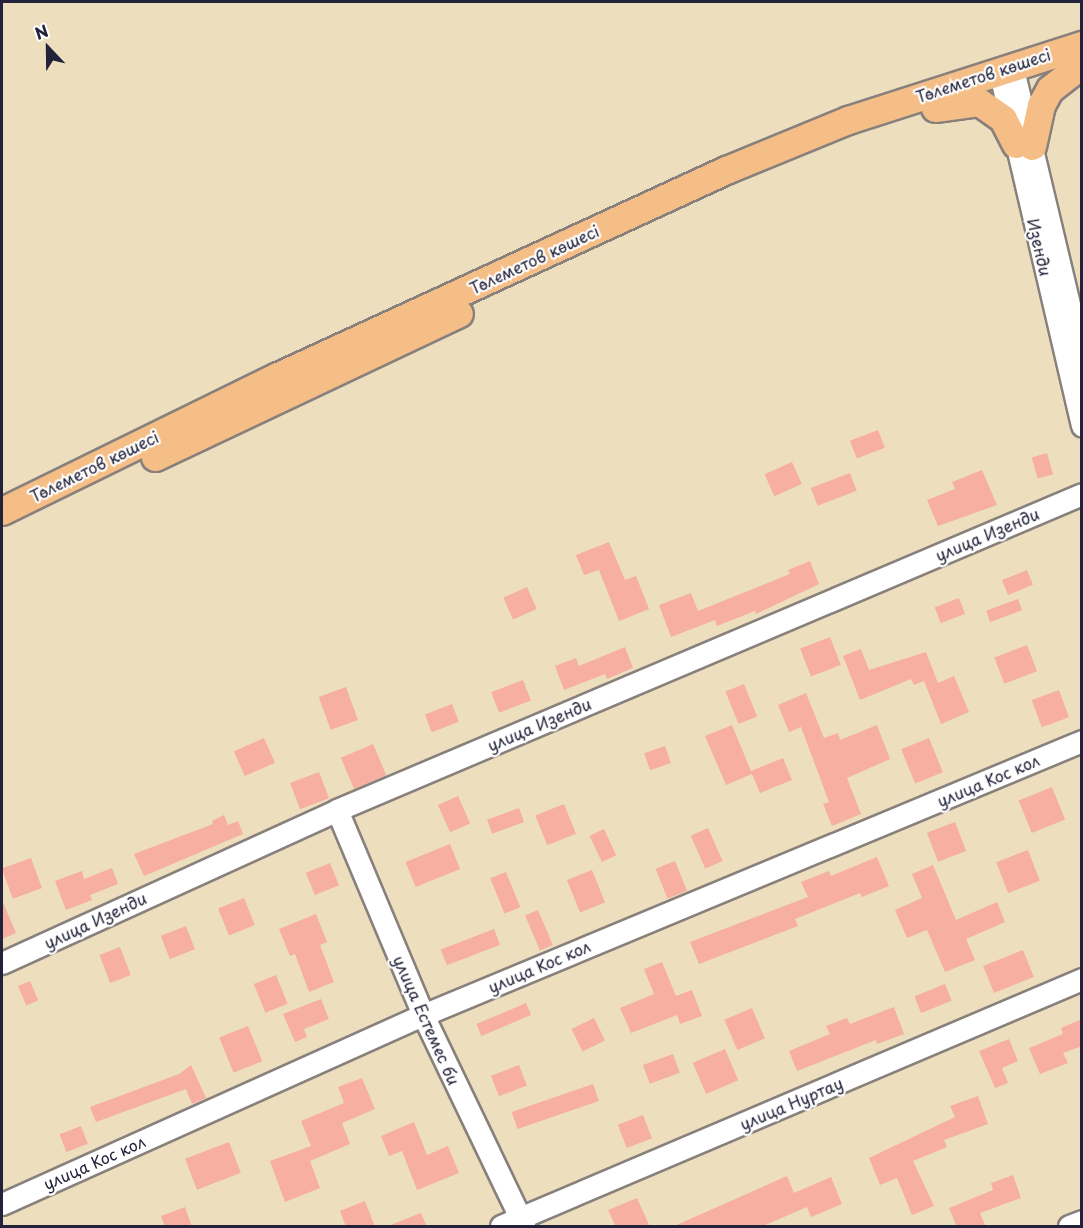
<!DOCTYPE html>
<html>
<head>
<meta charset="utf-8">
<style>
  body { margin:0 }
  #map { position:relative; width:1083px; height:1228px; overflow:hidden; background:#eddfbd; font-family:"Playpen Sans",sans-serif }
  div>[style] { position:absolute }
  .building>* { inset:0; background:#f6afa0; transform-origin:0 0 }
  .roads { filter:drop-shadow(2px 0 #88807c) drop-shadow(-2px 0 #88807c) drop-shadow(0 2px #88807c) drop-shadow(0 -2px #88807c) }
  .minor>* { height:21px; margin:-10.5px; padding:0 10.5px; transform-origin:10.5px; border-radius:10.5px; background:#fff }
  .major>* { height:27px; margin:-13.5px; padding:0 13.5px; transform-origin:13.5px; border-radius:13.5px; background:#f6be87 }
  span { translate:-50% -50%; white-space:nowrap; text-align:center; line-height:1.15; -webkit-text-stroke:4.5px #fff; paint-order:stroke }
  .street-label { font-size:16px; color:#22223b }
  .frame { position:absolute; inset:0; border:3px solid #22223b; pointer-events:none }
  .north { position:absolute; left:18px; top:18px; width:60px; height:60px; -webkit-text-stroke:4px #fff; paint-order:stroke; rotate:338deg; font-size:16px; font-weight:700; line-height:24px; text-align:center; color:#22223b }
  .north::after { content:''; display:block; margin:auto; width:21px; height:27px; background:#22223b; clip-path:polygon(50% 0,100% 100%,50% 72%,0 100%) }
</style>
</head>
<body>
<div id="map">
  <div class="building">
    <div style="left:878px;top:430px;width:19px;height:30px;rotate:69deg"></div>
    <div style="left:1047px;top:453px;width:22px;height:16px;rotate:74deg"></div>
    <div style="left:792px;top:462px;width:24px;height:30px;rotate:66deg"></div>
    <div style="clip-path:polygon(982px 470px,997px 505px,938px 526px,927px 500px,955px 489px,952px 482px)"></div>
    <div style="left:850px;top:473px;width:19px;height:42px;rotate:69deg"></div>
    <div style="clip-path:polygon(609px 542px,625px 580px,636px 576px,649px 609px,619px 621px,599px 570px,584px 575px,576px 555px)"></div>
    <div style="clip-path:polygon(810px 561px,819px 584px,756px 614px,755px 611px,717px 626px,715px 620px,671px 637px,659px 605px,691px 593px,698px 611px,790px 574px,788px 570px)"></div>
    <div style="left:1027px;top:570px;width:16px;height:27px;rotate:68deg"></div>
    <div style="left:527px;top:587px;width:24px;height:26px;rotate:66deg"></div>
    <div style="left:959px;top:598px;width:17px;height:26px;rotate:69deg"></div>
    <div style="left:1018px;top:599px;width:12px;height:34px;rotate:70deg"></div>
    <div style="left:830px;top:637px;width:30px;height:32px;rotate:69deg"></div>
    <div style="left:1027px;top:645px;width:28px;height:35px;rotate:69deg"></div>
    <div style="clip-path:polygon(625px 647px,633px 668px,607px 679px,605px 674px,564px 690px,555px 666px,576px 658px,579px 666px)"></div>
    <div style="clip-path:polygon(861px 649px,869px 670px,926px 652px,938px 683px,954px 676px,969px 712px,941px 724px,924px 681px,914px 685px,911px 679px,860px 700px,843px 656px)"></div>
    <div style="left:523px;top:680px;width:22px;height:34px;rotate:69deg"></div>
    <div style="left:744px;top:684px;width:35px;height:20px;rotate:68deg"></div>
    <div style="left:346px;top:687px;width:35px;height:29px;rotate:70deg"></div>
    <div style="left:1059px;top:690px;width:29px;height:29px;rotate:70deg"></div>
    <div style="clip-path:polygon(806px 693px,824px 738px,838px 733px,840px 740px,877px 725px,890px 759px,847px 778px,861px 814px,832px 826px,823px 804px,829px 802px,801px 727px,789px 732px,778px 705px)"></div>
    <div style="left:452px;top:704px;width:19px;height:29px;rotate:69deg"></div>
    <div style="clip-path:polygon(732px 725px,751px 771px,783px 758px,792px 780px,760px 793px,752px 774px,726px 785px,705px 736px)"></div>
    <div style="left:264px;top:738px;width:27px;height:33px;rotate:66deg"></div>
    <div style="left:929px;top:738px;width:37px;height:30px;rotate:68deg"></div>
    <div style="left:373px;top:744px;width:34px;height:35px;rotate:67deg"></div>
    <div style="left:665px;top:746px;width:18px;height:22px;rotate:71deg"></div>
    <div style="left:319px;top:772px;width:28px;height:31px;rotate:69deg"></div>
    <div style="left:1052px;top:787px;width:35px;height:36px;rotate:68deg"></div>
    <div style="left:458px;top:796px;width:30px;height:22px;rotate:66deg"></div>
    <div style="left:564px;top:804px;width:32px;height:31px;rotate:68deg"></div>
    <div style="left:519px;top:808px;width:15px;height:34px;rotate:70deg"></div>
    <div style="clip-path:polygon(224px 815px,228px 825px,238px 821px,243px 834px,144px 876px,134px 854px,213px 824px,212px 821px)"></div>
    <div style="left:955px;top:822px;width:31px;height:30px;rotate:69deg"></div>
    <div style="left:708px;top:828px;width:36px;height:19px;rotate:66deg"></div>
    <div style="left:604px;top:829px;width:29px;height:16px;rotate:65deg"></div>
    <div style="left:450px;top:844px;width:27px;height:48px;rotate:68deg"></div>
    <div style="left:1028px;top:850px;width:33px;height:34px;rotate:69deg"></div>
    <div style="clip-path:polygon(877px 857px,889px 886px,862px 897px,860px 893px,795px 919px,798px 926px,699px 964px,690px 942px,808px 897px,801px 882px,829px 871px,831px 876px)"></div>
    <div style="left:31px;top:858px;width:32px;height:31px;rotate:70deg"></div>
    <div style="left:675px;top:861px;width:32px;height:21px;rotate:68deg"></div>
    <div style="left:330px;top:863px;width:24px;height:26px;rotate:68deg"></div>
    <div style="clip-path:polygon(933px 865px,956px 920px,997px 902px,1005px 922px,966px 939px,975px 960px,945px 972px,927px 930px,907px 938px,895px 910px,922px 898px,912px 874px)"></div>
    <div style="clip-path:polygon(112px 868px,118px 884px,90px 895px,92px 900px,66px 910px,55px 881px,82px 871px,84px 879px)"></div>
    <div style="left:592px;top:870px;width:35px;height:27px;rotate:68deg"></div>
    <div style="left:506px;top:872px;width:38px;height:17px;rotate:68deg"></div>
    <div style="left:244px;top:898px;width:29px;height:28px;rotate:68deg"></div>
    <div style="clip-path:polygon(2px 900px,16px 933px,2px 939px)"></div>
    <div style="left:538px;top:910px;width:38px;height:14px;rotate:67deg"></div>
    <div style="clip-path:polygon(316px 914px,327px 942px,320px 945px,334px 982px,309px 992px,295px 954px,290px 956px,279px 929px)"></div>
    <div style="left:186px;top:926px;width:25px;height:27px;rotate:69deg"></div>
    <div style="left:494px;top:929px;width:17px;height:57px;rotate:69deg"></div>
    <div style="left:120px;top:947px;width:30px;height:22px;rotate:69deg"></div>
    <div style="left:1023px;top:950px;width:29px;height:43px;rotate:68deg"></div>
    <div style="clip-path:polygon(662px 962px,676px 996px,692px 990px,702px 1016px,680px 1024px,677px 1015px,631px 1033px,620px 1008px,654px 994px,644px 969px)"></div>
    <div style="left:276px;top:975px;width:31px;height:24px;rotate:68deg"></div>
    <div style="left:30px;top:981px;width:21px;height:13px;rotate:67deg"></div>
    <div style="left:945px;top:984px;width:18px;height:33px;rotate:68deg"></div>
    <div style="clip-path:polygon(321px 999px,329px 1019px,304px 1029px,307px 1037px,295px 1042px,283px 1014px)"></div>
    <div style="left:526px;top:1003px;width:13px;height:54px;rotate:67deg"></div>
    <div style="clip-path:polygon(894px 1007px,904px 1034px,877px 1044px,876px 1040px,797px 1071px,789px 1051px,830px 1034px,826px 1026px,847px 1018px,850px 1024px)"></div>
    <div style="left:752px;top:1008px;width:33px;height:30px;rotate:67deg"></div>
    <div style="left:594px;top:1018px;width:25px;height:25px;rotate:64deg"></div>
    <div style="clip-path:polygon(1082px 1019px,1082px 1046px,1063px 1053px,1068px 1063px,1040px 1074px,1029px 1048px,1063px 1034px,1061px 1028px)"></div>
    <div style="left:248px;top:1026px;width:38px;height:31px;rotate:68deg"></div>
    <div style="clip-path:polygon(1009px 1039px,1018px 1061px,1002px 1068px,1008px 1083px,995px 1088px,979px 1051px)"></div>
    <div style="left:725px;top:1049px;width:34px;height:35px;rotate:67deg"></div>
    <div style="left:673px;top:1054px;width:20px;height:32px;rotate:70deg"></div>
    <div style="clip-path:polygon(191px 1065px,206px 1098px,192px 1104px,186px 1089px,96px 1122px,90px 1107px,179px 1074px)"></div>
    <div style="left:519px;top:1065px;width:22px;height:30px;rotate:69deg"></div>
    <div style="clip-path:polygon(362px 1078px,375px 1109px,342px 1123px,350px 1144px,310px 1161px,320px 1188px,285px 1202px,270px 1161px,311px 1146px,301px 1121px,344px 1103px,338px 1087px)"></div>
    <div style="left:593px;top:1084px;width:18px;height:86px;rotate:71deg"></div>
    <div style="clip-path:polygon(978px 1096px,988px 1124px,944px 1140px,947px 1147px,913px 1161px,934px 1206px,912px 1215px,897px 1178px,880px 1185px,869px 1158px,955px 1117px,950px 1106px)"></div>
    <div style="left:643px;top:1115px;width:25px;height:27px;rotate:69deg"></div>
    <div style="clip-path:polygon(414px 1122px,427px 1155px,448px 1146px,459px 1173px,417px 1190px,402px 1151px,389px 1156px,381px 1136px)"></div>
    <div style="left:81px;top:1126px;width:19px;height:23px;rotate:69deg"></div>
    <div style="left:229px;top:1142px;width:33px;height:47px;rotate:69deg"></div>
    <div style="clip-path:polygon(1013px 1175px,1021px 1198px,980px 1213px,986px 1227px,957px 1227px,949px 1208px,993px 1190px,991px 1183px)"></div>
    <div style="clip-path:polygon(787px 1176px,794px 1193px,831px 1177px,842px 1204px,811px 1217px,807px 1207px,761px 1227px,672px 1227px)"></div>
    <div style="clip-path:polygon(637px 1198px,650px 1227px,616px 1227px,608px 1210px)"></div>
    <div style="clip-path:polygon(365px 1201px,375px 1227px,346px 1227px,340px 1211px)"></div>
    <div style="clip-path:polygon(185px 1207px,192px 1227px,165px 1227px,161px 1216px)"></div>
    <div style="clip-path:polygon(421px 1213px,427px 1227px,388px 1227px,388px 1226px)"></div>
  </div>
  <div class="roads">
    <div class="minor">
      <div style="left:1012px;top:65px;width:301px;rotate:76.6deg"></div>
      <div style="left:999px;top:69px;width:366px;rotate:76.9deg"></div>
      <div style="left:337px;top:810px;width:222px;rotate:67.2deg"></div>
      <div style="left:423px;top:1015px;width:234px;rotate:64.4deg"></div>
      <div style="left:2px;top:963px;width:368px;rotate:-24.5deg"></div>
      <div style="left:337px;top:810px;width:809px;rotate:-22.98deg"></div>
      <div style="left:2px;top:1204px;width:461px;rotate:-24.2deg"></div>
      <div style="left:423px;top:1015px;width:714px;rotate:-22.58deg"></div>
      <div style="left:501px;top:1226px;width:631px;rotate:-23.03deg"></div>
      <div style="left:1069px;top:1226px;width:14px;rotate:-21deg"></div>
    </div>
    <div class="major">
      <div style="left:935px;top:108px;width:44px;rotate:-7.8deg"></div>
      <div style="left:979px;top:102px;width:29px;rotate:35deg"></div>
      <div style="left:1003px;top:119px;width:28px;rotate:63deg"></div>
      <div style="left:1032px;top:146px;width:42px;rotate:-77.6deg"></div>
      <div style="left:1041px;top:105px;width:18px;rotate:-61deg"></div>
      <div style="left:1050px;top:89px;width:41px;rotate:-38deg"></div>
      <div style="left:155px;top:457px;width:336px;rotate:-25.3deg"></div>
      <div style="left:2px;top:511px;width:307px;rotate:-26.1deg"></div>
      <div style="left:278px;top:376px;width:493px;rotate:-24.7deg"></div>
      <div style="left:726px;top:170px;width:132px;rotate:-22.3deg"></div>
      <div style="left:848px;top:120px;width:246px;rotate:-17.8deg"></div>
    </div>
  </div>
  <div class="street-label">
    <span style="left:983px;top:75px;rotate:-18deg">Төлеметов көшесі</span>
    <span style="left:1040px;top:247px;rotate:77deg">Изенди</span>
    <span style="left:534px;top:259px;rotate:-25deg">Төлеметов көшесі</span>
    <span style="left:94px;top:466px;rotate:-26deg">Төлеметов көшесі</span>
    <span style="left:987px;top:534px;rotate:-23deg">улица Изенди</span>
    <span style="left:539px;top:724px;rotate:-23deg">улица Изенди</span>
    <span style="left:988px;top:780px;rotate:-23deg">улица Кос кол</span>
    <span style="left:95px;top:920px;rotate:-25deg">улица Изенди</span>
    <span style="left:539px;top:966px;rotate:-23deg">улица Кос кол</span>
    <span style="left:427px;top:1020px;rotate:66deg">улица Естемес би</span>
    <span style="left:791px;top:1103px;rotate:-23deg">улица Нуртау</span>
    <span style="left:94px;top:1162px;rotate:-24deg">улица Кос кол</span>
  </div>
  <div class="frame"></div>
  <div class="north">N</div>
</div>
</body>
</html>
